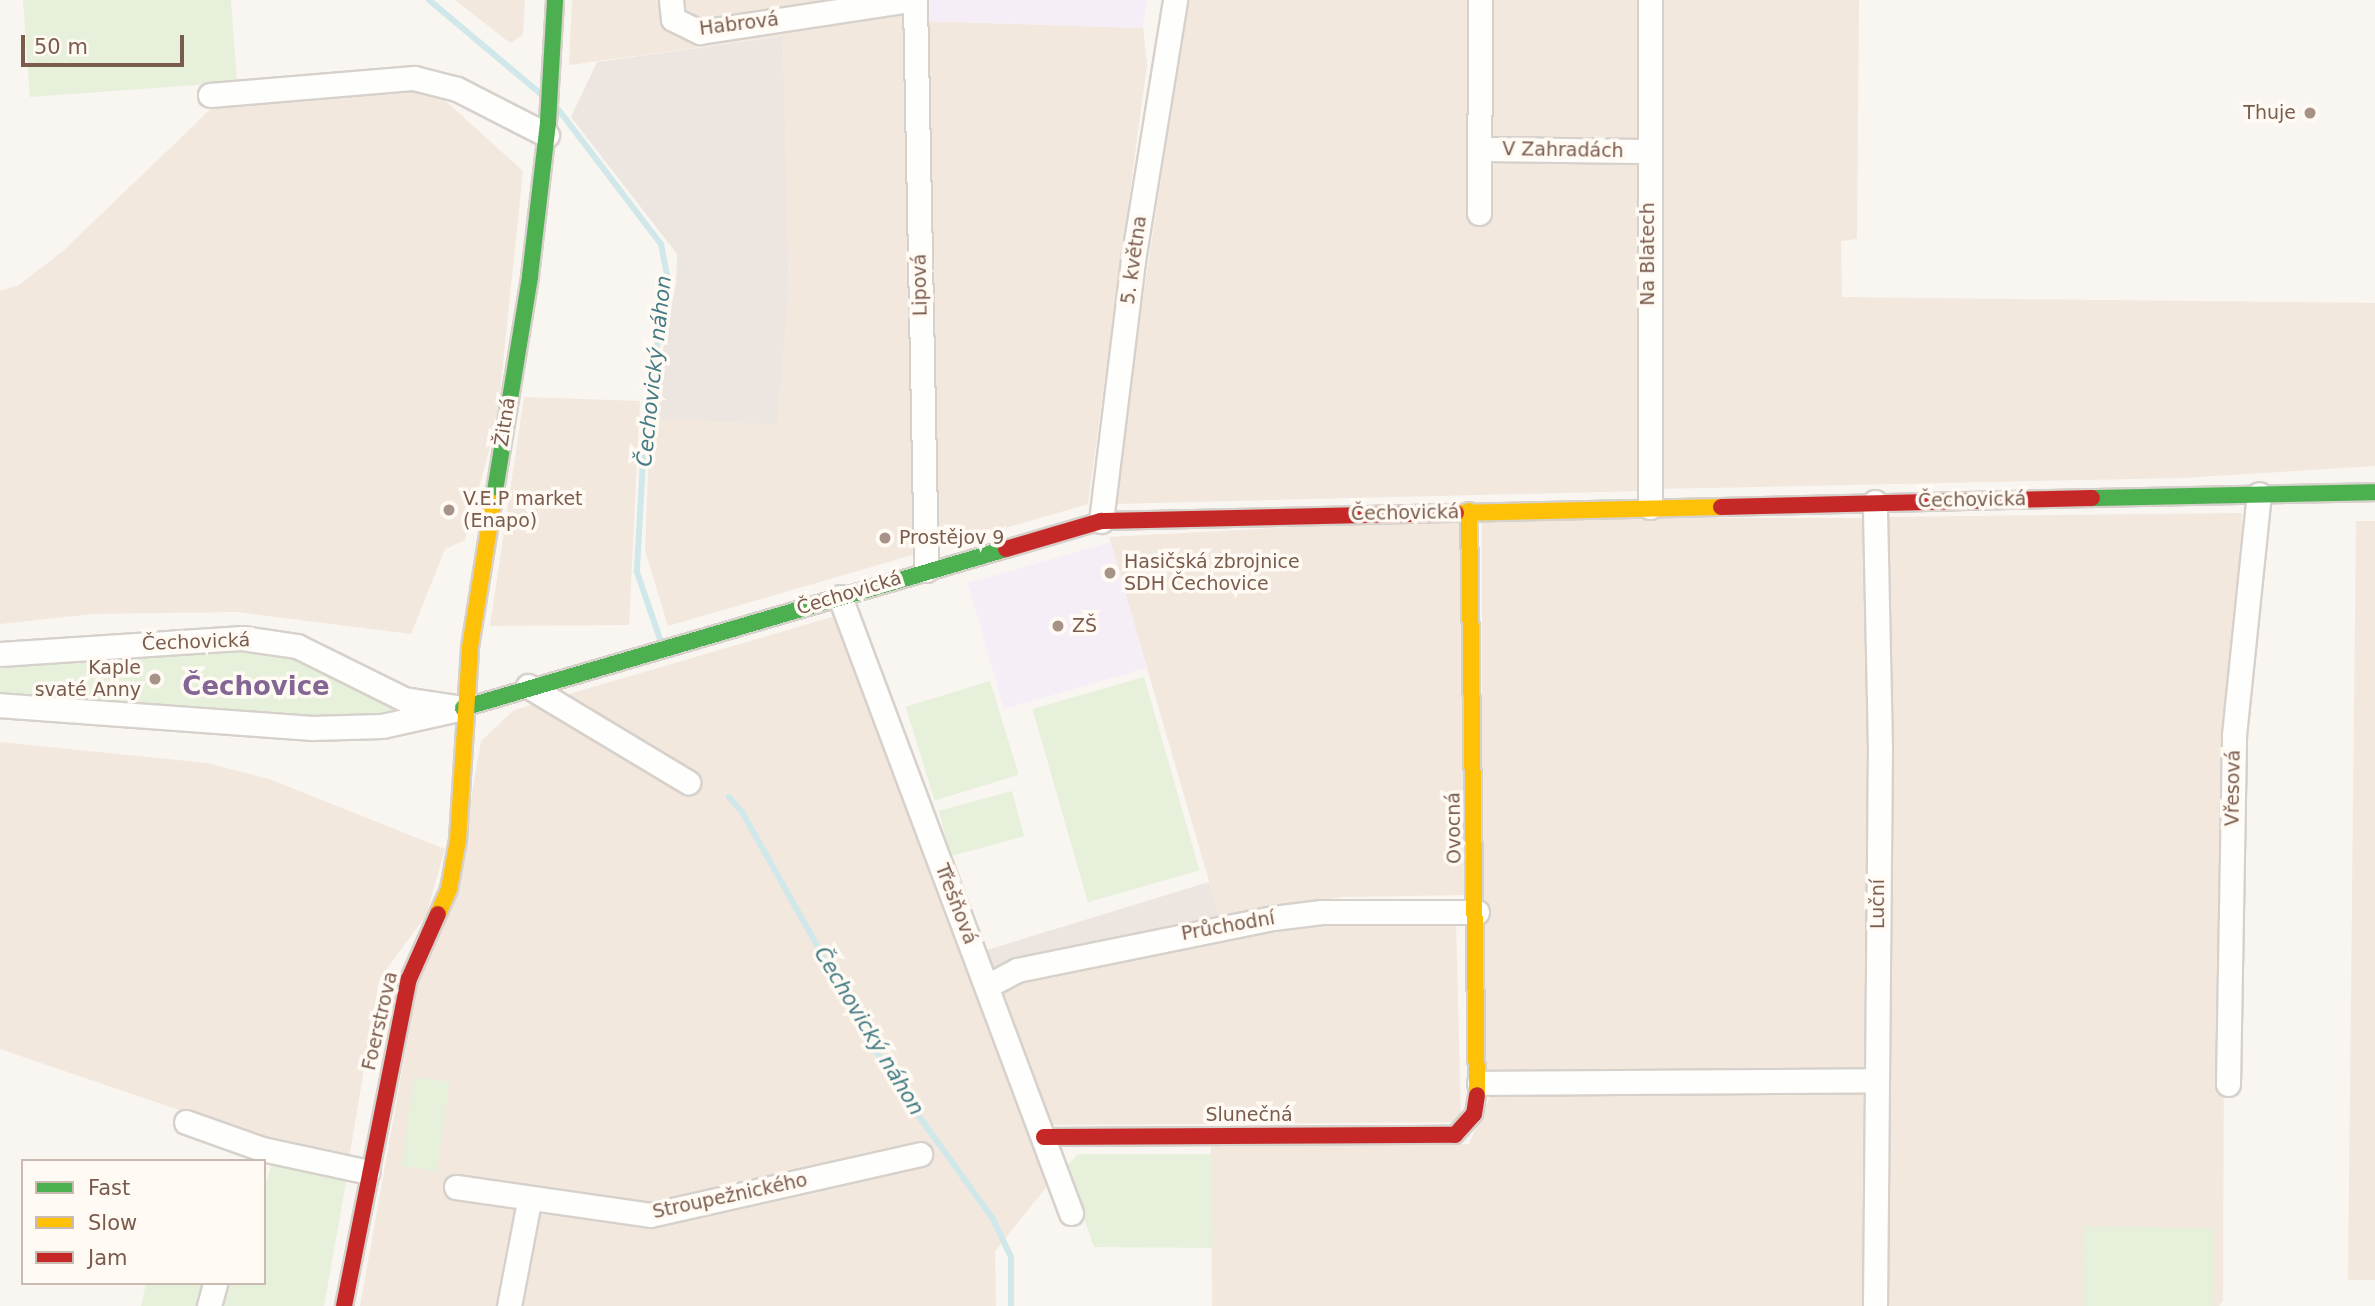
<!DOCTYPE html>
<html>
<head>
<meta charset="utf-8">
<style>
  body { margin:0 }
  #map { position:relative; width:2375px; height:1306px; overflow:hidden; background:#f9f5f0; font-family:"DejaVu Sans",sans-serif }
  div>[style] { position:absolute }
  .residential>* { inset:0; background:#f2e8de; transform-origin:0 0 }
  .industrial>* { inset:0; background:#ede5e0; transform-origin:0 0 }
  .education>* { inset:0; background:#f6eef6; transform-origin:0 0 }
  .green>* { inset:0; background:#e7f0db; transform-origin:0 0 }
  .stream>* { height:6px; margin:-3px; padding:0 3px; transform-origin:3px; border-radius:3px; background:#d0e8ea }
  .roads { filter:drop-shadow(2px 0 #d7d1cb) drop-shadow(-2px 0 #d7d1cb) drop-shadow(0 2px #d7d1cb) drop-shadow(0 -2px #d7d1cb) }
  .street>* { height:23px; margin:-11.5px; padding:0 11.5px; transform-origin:11.5px; border-radius:11.5px; background:#fefefd }
  .fast>* { height:16px; margin:-8px; padding:0 8px; transform-origin:8px; border-radius:8px; background:#4caf50 }
  .slow>* { height:16px; margin:-8px; padding:0 8px; transform-origin:8px; border-radius:8px; background:#ffc107 }
  .jam>* { height:16px; margin:-8px; padding:0 8px; transform-origin:8px; border-radius:8px; background:#c62828 }
  .dots>* { width:19px; height:19px; translate:-50% -50%; box-sizing:border-box; border:4px solid #fffaf3; border-radius:50% }
  span { translate:-50% -50%; white-space:nowrap; text-align:center; line-height:1.15; -webkit-text-stroke:7px #fffaf3; paint-order:stroke }
  .street-label { font-size:19px; color:#7a5c4d }
  .poi-label { font-size:19px; color:#7a5c4d }
  .right { translate:-100% -50%; text-align:right }
  .left { translate:0 -50%; text-align:left }
  .water-label { font-size:21px; color:#437c86; font-style:italic }
  .district-label { font-size:26px; color:#846695; font-weight:700 }
  .legend { position:absolute; left:21px; top:1159px; width:245px; height:126px; box-sizing:border-box; background:#fffaf3; border:2px solid #cabbb1; margin:0; padding:9px 12px; list-style:none; font-size:21px; color:#7a5c4d }
  .legend li { display:flex; align-items:center; gap:14px; height:35px }
  .legend b { width:35px; border:2px solid #cabbb1 }
  .scale { position:absolute; left:21px; top:35px; width:163px; height:32px; box-sizing:border-box; border:4px solid #7a5c4d; border-top:0; padding-left:9px; font-size:21px; line-height:24px; white-space:nowrap; color:#7a5c4d; -webkit-text-stroke:5px #fffaf3; paint-order:stroke }
</style>
</head>
<body>
<div id="map">
  <div class="residential">
    <div style="clip-path:polygon(455px 0,525px 0,523px 35px,510px 43px)"></div>
    <div style="clip-path:polygon(572px 0,924px 0,925px 21px,1143px 28px,1147px 65px,1088px 504px,668px 626px,645px 550px,650px 418px,777px 424px,789px 293px,783px 36px,569px 65px)"></div>
    <div style="clip-path:polygon(1188px 0,1641px 0,1641px 491px,1112px 504px)"></div>
    <div style="clip-path:polygon(1663px 0,1859px 0,1857px 239px,1841px 241px,1842px 297px,2375px 303px,2375px 466px,2181px 478px,1656px 489px)"></div>
    <div style="clip-path:polygon(414px 90px,439px 95px,523px 171px,497px 421px,465px 540px,445px 549px,411px 634px,237px 612px,93px 614px,0 624px,0 291px,19px 285px,63px 251px,217px 103px)"></div>
    <div style="clip-path:polygon(524px 397px,640px 401px,629px 625px,490px 626px)"></div>
    <div style="clip-path:polygon(2242px 513px,2240px 603px,2225px 701px,2223px 1301px,2219px 1306px,1885px 1306px,1887px 517px)"></div>
    <div style="clip-path:polygon(1460px 518px,1464px 895px,1341px 897px,1220px 919px,1109px 537px)"></div>
    <div style="left:1867px;top:518px;width:555px;height:385px;rotate:90deg"></div>
    <div style="clip-path:polygon(2356px 521px,2375px 521px,2375px 1280px,2348px 1280px)"></div>
    <div style="clip-path:polygon(839px 615px,1048px 1185px,995px 1251px,996px 1306px,360px 1306px,417px 987px,471px 799px,481px 741px,514px 710px)"></div>
    <div style="clip-path:polygon(0 742px,207px 763px,269px 779px,445px 849px,426px 915px,379px 980px,349px 1159px,276px 1143px,0 1049px)"></div>
    <div style="clip-path:polygon(1456px 921px,1461px 1122px,1052px 1125px,1001px 997px,1010px 981px,1287px 924px)"></div>
    <div style="clip-path:polygon(1865px 1088px,1864px 1306px,1212px 1306px,1211px 1146px,1469px 1144px,1492px 1092px)"></div>
  </div>
  <div class="industrial">
    <div style="clip-path:polygon(783px 36px,789px 293px,777px 425px,650px 418px,676px 283px,677px 254px,571px 117px,597px 62px)"></div>
    <div style="left:1209px;top:882px;width:39px;height:239px;rotate:73deg"></div>
  </div>
  <div class="education">
    <div style="clip-path:polygon(924px 0,1147px 0,1143px 28px,925px 21px)"></div>
    <div style="left:1111px;top:542px;width:131px;height:149px;rotate:74deg"></div>
  </div>
  <div class="green">
    <div style="clip-path:polygon(23px 0,231px 0,237px 82px,30px 97px)"></div>
    <div style="clip-path:polygon(242px 638px,404px 699px,406px 722px,0 705px,0 654px)"></div>
    <div style="left:1144px;top:677px;width:201px;height:116px;rotate:74deg"></div>
    <div style="left:990px;top:681px;width:98px;height:88px;rotate:73deg"></div>
    <div style="left:1012px;top:791px;width:47px;height:76px;rotate:75deg"></div>
    <div style="left:414px;top:1077px;width:36px;height:90px;rotate:8deg"></div>
    <div style="clip-path:polygon(1078px 1154px,1211px 1154px,1213px 1248px,1094px 1247px,1066px 1167px)"></div>
    <div style="clip-path:polygon(273px 1159px,347px 1177px,324px 1306px,217px 1306px,222px 1283px,264px 1283px,264px 1191px)"></div>
    <div style="left:2084px;top:1226px;width:130px;height:80px;rotate:1deg"></div>
    <div style="clip-path:polygon(146px 1283px,206px 1283px,201px 1306px,141px 1306px)"></div>
  </div>
  <div class="stream">
    <div style="left:429px;top:0;width:145px;rotate:40deg"></div>
    <div style="left:558px;top:109px;width:170px;rotate:52.7deg"></div>
    <div style="left:661px;top:244px;width:36px;rotate:79deg"></div>
    <div style="left:668px;top:279px;width:145px;rotate:99.1deg"></div>
    <div style="left:645px;top:422px;width:150px;rotate:93.1deg"></div>
    <div style="left:637px;top:572px;width:74px;rotate:71.1deg"></div>
    <div style="left:729px;top:797px;width:20px;rotate:49deg"></div>
    <div style="left:742px;top:812px;width:311px;rotate:60.6deg"></div>
    <div style="left:895px;top:1083px;width:168px;rotate:54.2deg"></div>
    <div style="left:993px;top:1219px;width:42px;rotate:64.7deg"></div>
    <div style="left:1011px;top:1257px;width:49px;rotate:90deg"></div>
  </div>
  <div class="roads">
    <div class="street">
      <div style="left:671px;top:0;width:19px;rotate:84deg"></div>
      <div style="left:673px;top:19px;width:30px;rotate:26deg"></div>
      <div style="left:700px;top:32px;width:211px;rotate:-8.7deg"></div>
      <div style="left:915px;top:0;width:570px;rotate:88.89deg"></div>
      <div style="left:210px;top:95px;width:205px;rotate:-4.8deg"></div>
      <div style="left:414px;top:78px;width:44px;rotate:14.3deg"></div>
      <div style="left:457px;top:89px;width:101px;rotate:27.1deg"></div>
      <div style="left:1479px;top:149px;width:169px;rotate:0.7deg"></div>
      <div style="left:1479px;top:213px;width:213px;rotate:-89.7deg"></div>
      <div style="left:1650px;top:507px;width:507px;rotate:-90deg"></div>
      <div style="left:1101px;top:521px;width:263px;rotate:-83deg"></div>
      <div style="left:1133px;top:260px;width:263px;rotate:-80.8deg"></div>
      <div style="left:840px;top:597px;width:658px;rotate:69.44deg"></div>
      <div style="left:0;top:654px;width:243px;rotate:-3.8deg"></div>
      <div style="left:242px;top:638px;width:56px;rotate:8.3deg"></div>
      <div style="left:297px;top:646px;width:119px;rotate:26.4deg"></div>
      <div style="left:404px;top:699px;width:60px;rotate:8.7deg"></div>
      <div style="left:463px;top:708px;width:83px;rotate:167.5deg"></div>
      <div style="left:382px;top:726px;width:71px;rotate:178.4deg"></div>
      <div style="left:311px;top:728px;width:312px;rotate:-175.8deg"></div>
      <div style="left:528px;top:686px;width:187px;rotate:31deg"></div>
      <div style="left:987px;top:986px;width:34px;rotate:-28deg"></div>
      <div style="left:1017px;top:970px;width:261px;rotate:-11.5deg"></div>
      <div style="left:1273px;top:918px;width:49px;rotate:-7deg"></div>
      <div style="left:1322px;top:912px;width:155px"></div>
      <div style="left:1479px;top:1083px;width:398px;rotate:-0.4deg"></div>
      <div style="left:2228px;top:1084px;width:349px;rotate:-89deg"></div>
      <div style="left:2234px;top:735px;width:242px;rotate:-84.1deg"></div>
      <div style="left:186px;top:1122px;width:81px;rotate:19.6deg"></div>
      <div style="left:262px;top:1149px;width:108px;rotate:12.2deg"></div>
      <div style="left:456px;top:1187px;width:196px;rotate:8.2deg"></div>
      <div style="left:650px;top:1215px;width:277px;rotate:-12.7deg"></div>
      <div style="left:209px;top:1306px;width:24px;rotate:-75deg"></div>
      <div style="left:509px;top:1306px;width:107px;rotate:-79.2deg"></div>
      <div style="left:1875px;top:1306px;width:557px;rotate:-89.49deg"></div>
      <div style="left:1880px;top:749px;width:247px;rotate:-91.2deg"></div>
    </div>
    <div class="fast">
      <div style="left:2092px;top:498px;width:283px;rotate:-1.2deg"></div>
      <div style="left:493px;top:503px;width:230px;rotate:-80.7deg"></div>
      <div style="left:530px;top:276px;width:155px;rotate:-83.3deg"></div>
      <div style="left:548px;top:122px;width:122px;rotate:-86.7deg"></div>
      <div style="left:463px;top:708px;width:566px;rotate:-16.32deg"></div>
    </div>
    <div class="slow">
      <div style="left:1469px;top:511px;width:584px;rotate:89.22deg"></div>
      <div style="left:1456px;top:513px;width:265px;rotate:-1.3deg"></div>
      <div style="left:438px;top:914px;width:27px;rotate:-66deg"></div>
      <div style="left:449px;top:889px;width:50px;rotate:-79.6deg"></div>
      <div style="left:458px;top:840px;width:193px;rotate:-86.4deg"></div>
      <div style="left:470px;top:647px;width:146px;rotate:-80.9deg"></div>
    </div>
    <div class="jam">
      <div style="left:1721px;top:507px;width:371px;rotate:-1.4deg"></div>
      <div style="left:1006px;top:549px;width:99px;rotate:-16.4deg"></div>
      <div style="left:1101px;top:521px;width:355px;rotate:-1.3deg"></div>
      <div style="left:1044px;top:1137px;width:411px;rotate:-0.3deg"></div>
      <div style="left:1455px;top:1135px;width:28px;rotate:-48deg"></div>
      <div style="left:1474px;top:1114px;width:19px;rotate:-81deg"></div>
      <div style="left:344px;top:1306px;width:333px;rotate:-78.8deg"></div>
      <div style="left:409px;top:979px;width:71px;rotate:-66deg"></div>
    </div>
  </div>
  <div class="dots">
    <div style="left:2310px;top:113px;background:#a69286"></div>
    <div style="left:449px;top:510px;background:#a69286"></div>
    <div style="left:885px;top:538px;background:#a69286"></div>
    <div style="left:1110px;top:573px;background:#a69286"></div>
    <div style="left:1058px;top:626px;background:#a69286"></div>
    <div style="left:155px;top:679px;background:#a69286"></div>
  </div>
  <div class="street-label">
    <span style="left:739px;top:24px;rotate:-7deg">Habrová</span>
    <span style="left:1563px;top:150px;rotate:1deg">V Zahradách</span>
    <span style="left:1648px;top:254px;rotate:-90deg">Na Blatech</span>
    <span style="left:1134px;top:260px;rotate:-82deg">5. května</span>
    <span style="left:920px;top:285px;rotate:-91deg">Lipová</span>
    <span style="left:505px;top:422px;rotate:-81deg">Žitná</span>
    <span style="left:1972px;top:500px;rotate:-1deg">Čechovická</span>
    <span style="left:1405px;top:513px;rotate:-1deg">Čechovická</span>
    <span style="left:849px;top:593px;rotate:-17deg">Čechovická</span>
    <span style="left:196px;top:642px;rotate:-2deg">Čechovická</span>
    <span style="left:2233px;top:788px;rotate:-89deg">Vřesová</span>
    <span style="left:1454px;top:828px;rotate:-91deg">Ovocná</span>
    <span style="left:956px;top:904px;rotate:69deg">Třešňová</span>
    <span style="left:1878px;top:904px;rotate:-90deg">Luční</span>
    <span style="left:1228px;top:926px;rotate:-10deg">Průchodní</span>
    <span style="left:380px;top:1021px;rotate:-77deg">Foerstrova</span>
    <span style="left:1249px;top:1115px">Slunečná</span>
    <span style="left:730px;top:1196px;rotate:-12deg">Stroupežnického</span>
  </div>
  <div class="poi-label">
    <span class="right" style="left:2296px;top:113px">Thuje</span>
    <span class="left" style="left:463px;top:510px">V.E.P market<br>(Enapo)</span>
    <span class="left" style="left:899px;top:538px">Prostějov 9</span>
    <span class="left" style="left:1124px;top:573px">Hasičská zbrojnice<br>SDH Čechovice</span>
    <span class="left" style="left:1072px;top:626px">ZŠ</span>
    <span class="right" style="left:141px;top:679px">Kaple<br>svaté Anny</span>
  </div>
  <div class="water-label">
    <span style="left:654px;top:371px;rotate:-84deg">Čechovický náhon</span>
    <span style="left:869px;top:1031px;rotate:59deg">Čechovický náhon</span>
  </div>
  <div class="district-label">
    <span style="left:256px;top:687px">Čechovice</span>
  </div>
  <ul class="legend">
  <li><b style="height:9px;background:#4caf50"></b>Fast</li>
  <li><b style="height:9px;background:#ffc107"></b>Slow</li>
  <li><b style="height:9px;background:#c62828"></b>Jam</li>
  </ul>
  <div class="scale">50 m</div>
</div>
</body>
</html>
